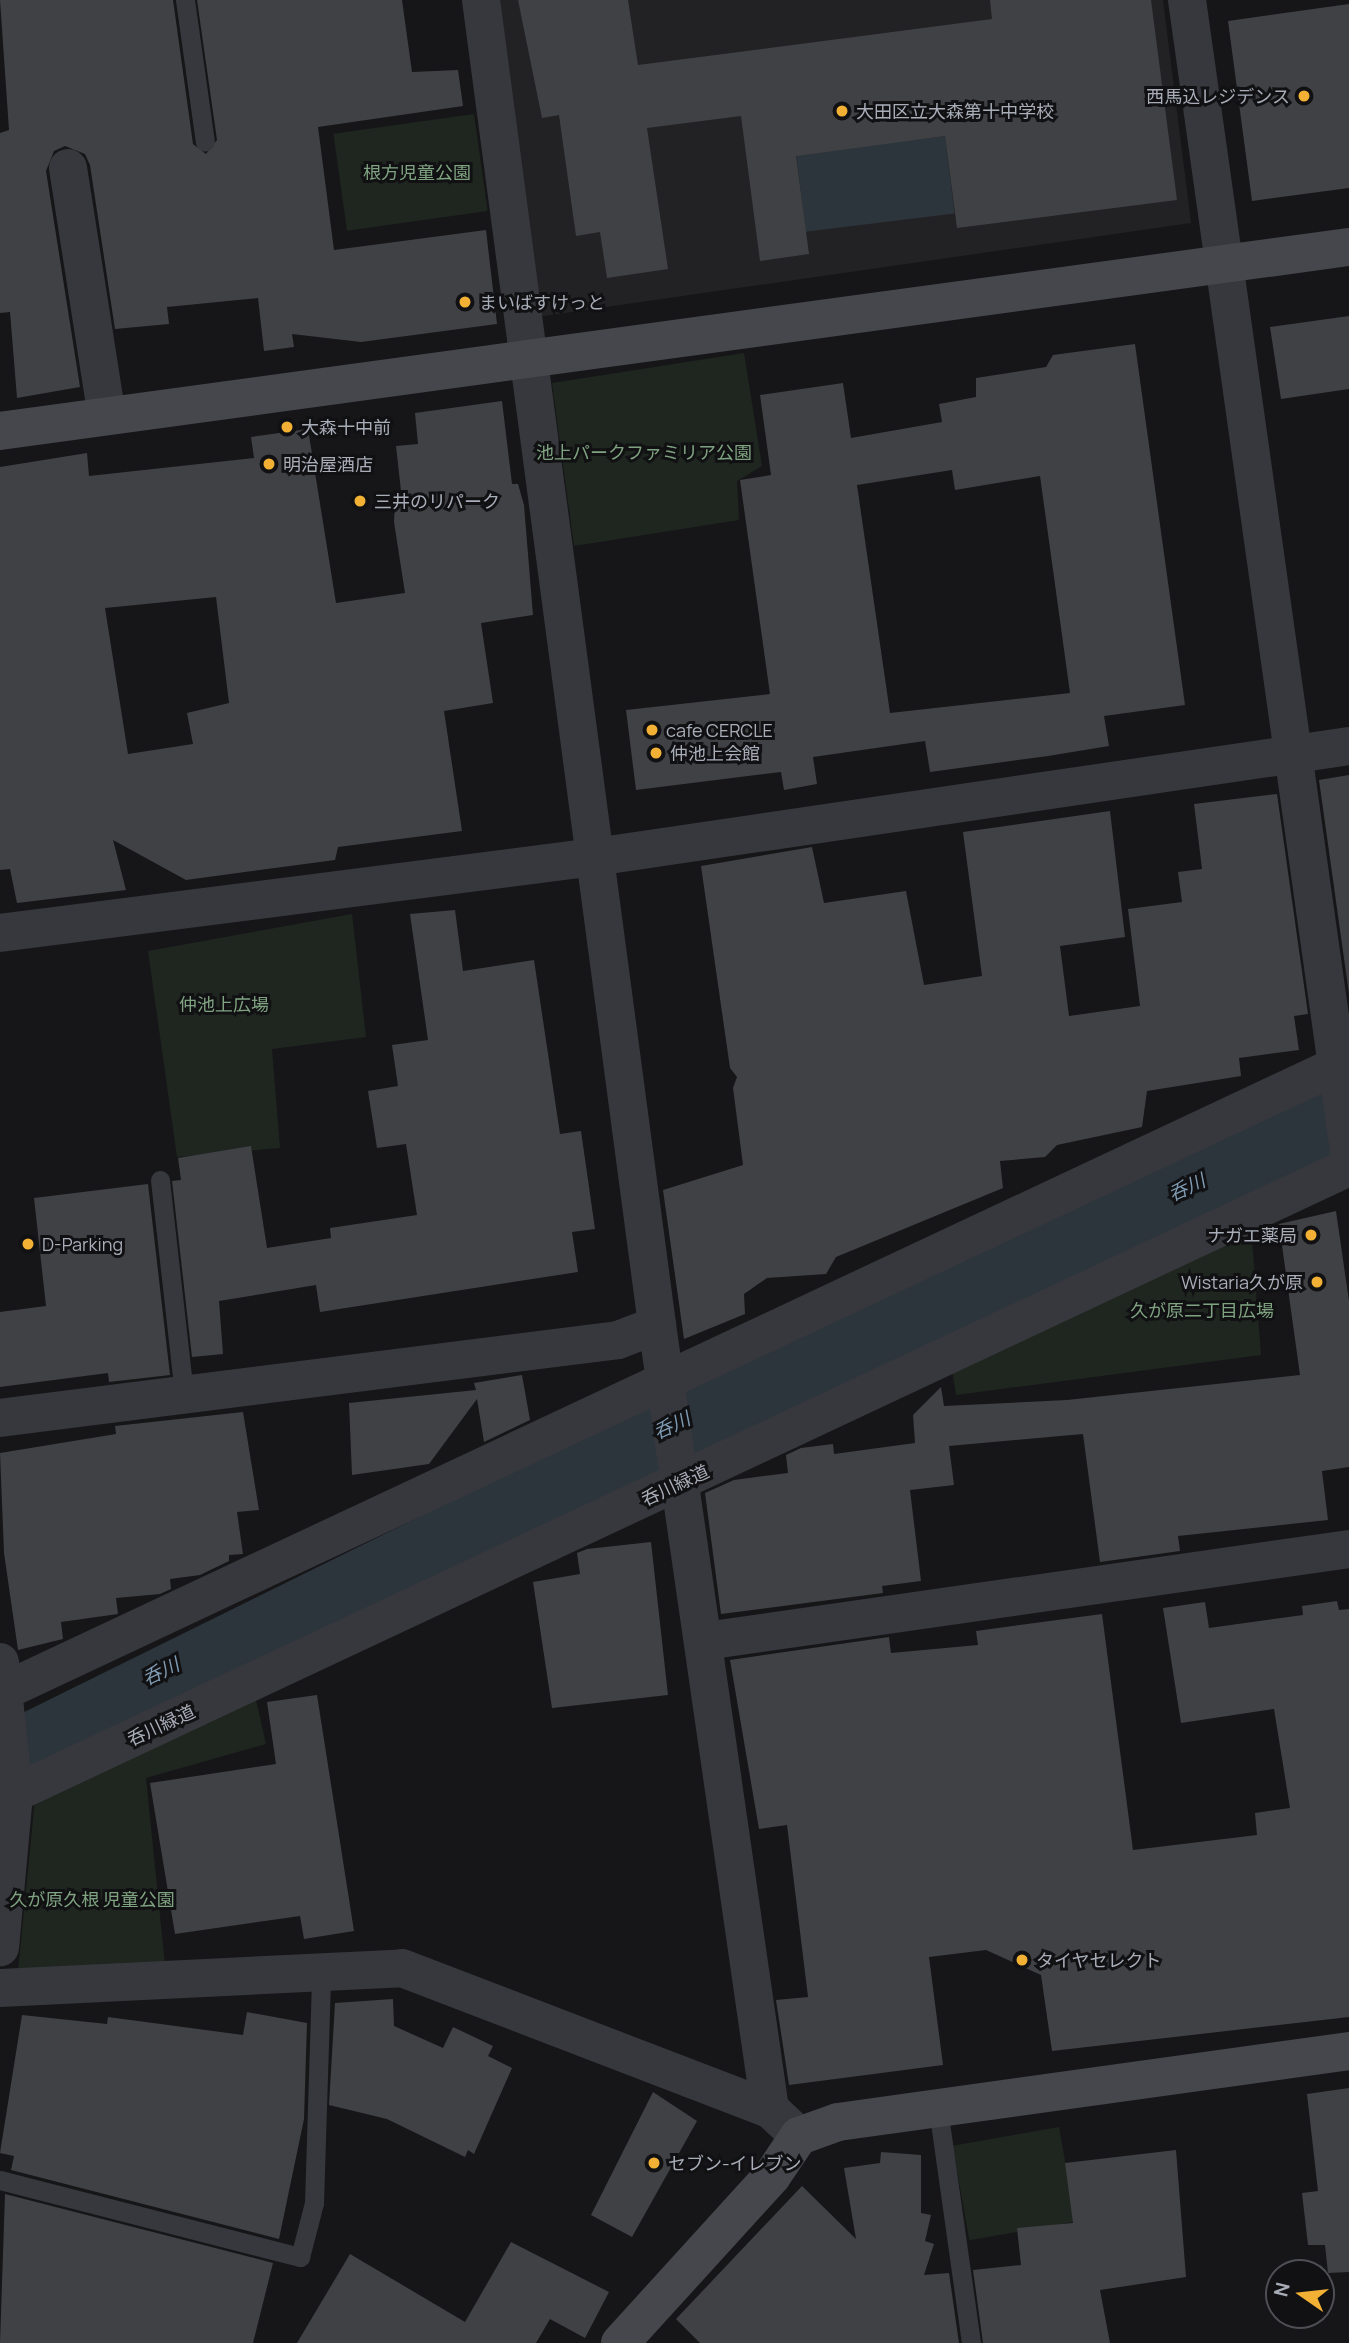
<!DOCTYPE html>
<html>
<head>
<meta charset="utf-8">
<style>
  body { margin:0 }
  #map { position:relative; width:1349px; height:2343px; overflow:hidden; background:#161618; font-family:Manrope,"Noto Sans JP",sans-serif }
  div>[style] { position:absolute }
  .built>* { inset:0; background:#222225 }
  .green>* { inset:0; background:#1e261f; transform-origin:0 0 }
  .water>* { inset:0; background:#2c353c; transform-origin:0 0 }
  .building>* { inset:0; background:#404145 }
  .lane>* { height:19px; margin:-9.5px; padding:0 9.5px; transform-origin:9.5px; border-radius:9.5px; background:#37383d }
  .street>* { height:38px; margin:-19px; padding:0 19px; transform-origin:19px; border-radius:19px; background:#37383d }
  .secondary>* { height:38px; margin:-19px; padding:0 19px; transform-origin:19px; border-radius:19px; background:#45474d }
  .dots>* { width:19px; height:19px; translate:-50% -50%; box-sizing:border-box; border:4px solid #111113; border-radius:50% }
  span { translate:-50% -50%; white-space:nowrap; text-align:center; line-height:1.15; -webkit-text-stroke:6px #111113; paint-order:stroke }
  .poi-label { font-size:18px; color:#a8adb8 }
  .right { translate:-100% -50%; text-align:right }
  .left { translate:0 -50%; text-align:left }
  .park-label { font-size:18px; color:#7fa381 }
  .street-label { font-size:18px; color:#a8adb8 }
  .water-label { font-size:19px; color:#7f9bb3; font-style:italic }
  .north { position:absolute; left:1265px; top:2259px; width:70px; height:70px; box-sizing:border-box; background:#111113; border:2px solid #4d4f55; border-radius:50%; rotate:284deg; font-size:19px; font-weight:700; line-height:28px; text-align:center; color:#a8adb8 }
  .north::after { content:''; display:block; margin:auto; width:24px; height:32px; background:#f2b134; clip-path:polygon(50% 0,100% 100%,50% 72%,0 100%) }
</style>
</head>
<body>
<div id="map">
  <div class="built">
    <div style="clip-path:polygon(490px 0,1163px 0,1191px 223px,537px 317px)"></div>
  </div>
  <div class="green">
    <div style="left:474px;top:114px;width:98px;height:142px;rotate:82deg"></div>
    <div style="clip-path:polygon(744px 353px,762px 466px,737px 481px,739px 520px,574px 546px,552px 383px)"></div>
    <div style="clip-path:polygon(352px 914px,366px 1037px,272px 1049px,280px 1148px,177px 1157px,148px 951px)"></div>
    <div style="clip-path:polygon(1251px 1227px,1261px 1355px,956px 1395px,952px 1369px)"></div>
    <div style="clip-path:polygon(254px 1691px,266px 1744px,146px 1778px,165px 1965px,18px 1971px,36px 1789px)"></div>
    <div style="left:1059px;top:2127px;width:96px;height:108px;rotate:80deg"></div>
  </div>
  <div class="water">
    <div style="left:945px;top:136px;width:78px;height:150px;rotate:83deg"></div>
    <div style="clip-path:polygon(1349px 1078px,1349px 1149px,0 1793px,0 1724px,684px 1386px)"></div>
  </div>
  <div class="building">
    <div style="clip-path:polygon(0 0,173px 0,193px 144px,206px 154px,217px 140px,197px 0,402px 0,412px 72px,458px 70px,463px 106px,318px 127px,334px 250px,486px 230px,497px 324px,361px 342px,292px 334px,294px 347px,264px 351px,258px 298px,167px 307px,169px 324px,115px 329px,90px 165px,85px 154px,65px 146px,54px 151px,46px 171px,80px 387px,17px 398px,10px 312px,0 313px,0 133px,9px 130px)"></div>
    <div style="clip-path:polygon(518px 0,628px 0,638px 65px,992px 19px,990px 0,1151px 0,1177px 200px,957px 228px,945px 136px,796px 156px,809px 254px,760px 261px,741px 116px,647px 128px,668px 269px,607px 278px,600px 232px,576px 236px,559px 115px,542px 118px)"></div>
    <div style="clip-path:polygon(1349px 4px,1349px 188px,1252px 201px,1228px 21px)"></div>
    <div style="clip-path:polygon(1349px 316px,1349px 389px,1281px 399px,1270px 327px)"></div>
    <div style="clip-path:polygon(evenodd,1135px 344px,1185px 705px,1104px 716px,1109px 746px,1048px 756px,930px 772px,925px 741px,813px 757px,817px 784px,784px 790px,781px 772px,636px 790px,626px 710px,770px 694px,740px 480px,771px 475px,760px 395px,843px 383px,851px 438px,942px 422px,939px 404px,976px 397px,976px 378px,1046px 367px,1053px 355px,1135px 344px,952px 470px,955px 490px,1040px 476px,1070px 693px,890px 713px,857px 485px,952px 470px)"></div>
    <div style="clip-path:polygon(evenodd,502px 401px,512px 484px,518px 484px,524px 505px,533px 615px,481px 623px,493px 703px,444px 711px,462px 831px,338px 847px,335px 860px,186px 880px,113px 840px,126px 890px,17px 903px,10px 869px,0 870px,0 467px,87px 453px,89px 476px,254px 458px,251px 437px,308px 429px,336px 603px,405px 593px,394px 522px,395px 501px,402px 500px,396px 446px,418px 444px,415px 413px,502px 401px,216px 597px,229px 703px,187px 713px,193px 744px,128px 754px,105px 608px,216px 597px)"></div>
    <div style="clip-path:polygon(1349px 775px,1349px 994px,1319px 780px)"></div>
    <div style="clip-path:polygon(1277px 794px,1308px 1014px,1294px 1016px,1299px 1050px,1239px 1058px,1241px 1076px,1147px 1091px,1142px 1127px,1057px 1145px,1045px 1157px,1000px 1161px,1003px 1188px,836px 1257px,826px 1274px,767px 1278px,744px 1294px,745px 1314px,684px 1339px,663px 1190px,743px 1165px,733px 1088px,737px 1077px,730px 1068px,701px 866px,812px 847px,824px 903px,906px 891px,924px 985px,982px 976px,963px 832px,1110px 811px,1125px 937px,1060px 946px,1069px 1016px,1140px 1006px,1128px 909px,1182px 902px,1178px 872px,1202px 869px,1194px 804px)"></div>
    <div style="clip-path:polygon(455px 910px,463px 971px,534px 960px,560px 1134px,581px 1131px,595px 1229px,572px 1232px,578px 1272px,320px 1312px,316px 1285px,219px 1301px,223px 1354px,192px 1357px,172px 1181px,181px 1180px,178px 1158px,251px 1146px,267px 1248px,331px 1238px,330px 1228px,417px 1215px,406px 1144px,377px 1148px,368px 1091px,398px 1086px,392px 1045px,428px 1040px,410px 914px)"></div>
    <div style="clip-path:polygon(148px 1184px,170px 1375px,109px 1382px,108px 1373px,0 1387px,0 1312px,46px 1306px,34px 1198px)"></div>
    <div style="clip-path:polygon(1336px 1211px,1349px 1301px,1349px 1467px,1322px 1471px,1328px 1520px,1178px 1536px,1180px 1551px,1100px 1562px,1083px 1434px,949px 1446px,954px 1485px,910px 1490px,921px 1581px,882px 1586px,883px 1593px,721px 1614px,705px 1493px,734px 1480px,788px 1473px,786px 1455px,801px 1448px,833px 1444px,834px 1454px,915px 1443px,913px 1415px,941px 1387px,944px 1406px,1067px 1400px,1300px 1375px,1279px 1224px)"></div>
    <div style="clip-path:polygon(522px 1375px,530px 1420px,484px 1442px,477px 1399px,429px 1464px,352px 1475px,349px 1403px,476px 1390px,474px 1383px)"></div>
    <div style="clip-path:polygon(243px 1412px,259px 1510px,237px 1512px,243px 1554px,229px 1555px,229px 1561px,200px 1575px,170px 1579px,171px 1589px,160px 1594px,116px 1598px,118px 1614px,61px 1622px,63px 1639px,18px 1650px,4px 1553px,0 1453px,116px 1434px,115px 1426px)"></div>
    <div style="clip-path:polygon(651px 1542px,668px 1695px,552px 1708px,533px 1582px,580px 1574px,577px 1553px,587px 1549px)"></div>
    <div style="clip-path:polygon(1337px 1601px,1339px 1610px,1349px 1609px,1349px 2017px,1052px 2051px,1041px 1975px,986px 1950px,929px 1957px,943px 2065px,789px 2085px,776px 2000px,808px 1997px,787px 1825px,759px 1829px,730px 1660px,889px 1637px,891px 1653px,978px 1645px,976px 1631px,1102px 1614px,1133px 1850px,1257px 1835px,1255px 1813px,1290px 1808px,1274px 1709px,1181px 1723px,1163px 1608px,1205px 1602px,1209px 1628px,1303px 1615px,1302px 1606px)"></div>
    <div style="clip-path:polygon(317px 1695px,354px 1931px,304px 1939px,300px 1916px,175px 1934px,150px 1783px,276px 1764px,267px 1702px)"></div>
    <div style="clip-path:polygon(393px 1999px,394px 2026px,443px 2048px,453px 2027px,493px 2046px,488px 2056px,512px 2068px,474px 2154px,468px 2150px,465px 2157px,387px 2119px,329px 2105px,335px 2003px)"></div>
    <div style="clip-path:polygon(247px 2012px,307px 2023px,304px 2119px,279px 2239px,11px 2170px,14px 2156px,0 2153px,22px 2015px,107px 2024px,108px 2017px,243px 2035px)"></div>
    <div style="clip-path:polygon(1349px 2088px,1349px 2272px,1328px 2273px,1325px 2245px,1308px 2245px,1302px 2193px,1318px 2191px,1307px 2094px)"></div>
    <div style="clip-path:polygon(653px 2092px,697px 2121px,632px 2237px,591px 2215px)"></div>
    <div style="clip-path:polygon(1176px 2150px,1186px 2277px,1100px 2290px,1110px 2343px,983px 2343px,973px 2270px,1021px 2265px,1017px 2228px,1073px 2223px,1065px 2163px)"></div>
    <div style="clip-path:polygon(881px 2152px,921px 2155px,921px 2213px,931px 2215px,925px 2241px,934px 2244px,924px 2275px,949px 2273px,959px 2343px,700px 2343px,676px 2319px,802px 2186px,856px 2239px,844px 2168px,880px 2163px)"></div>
    <div style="clip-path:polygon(5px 2194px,273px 2263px,253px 2343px,0 2343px)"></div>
    <div style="clip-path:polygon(511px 2242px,609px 2292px,585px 2338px,550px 2319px,536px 2343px,297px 2343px,350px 2254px,465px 2322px)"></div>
  </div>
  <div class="lane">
    <div style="left:185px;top:0;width:143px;rotate:82deg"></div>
    <div style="left:160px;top:1180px;width:214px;rotate:83.6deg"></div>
    <div style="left:938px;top:2108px;width:237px;rotate:82deg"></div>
    <div style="left:0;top:2180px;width:310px;rotate:14.4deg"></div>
    <div style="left:300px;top:2257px;width:56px;rotate:-75.5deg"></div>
    <div style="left:314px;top:2203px;width:227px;rotate:-88.2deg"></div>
  </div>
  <div class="street">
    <div style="left:481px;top:0;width:1337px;rotate:82.43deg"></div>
    <div style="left:657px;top:1325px;width:792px;rotate:81.8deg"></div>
    <div style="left:770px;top:2109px;width:40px;rotate:43deg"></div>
    <div style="left:1187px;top:0;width:1162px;rotate:81.99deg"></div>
    <div style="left:68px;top:168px;width:251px;rotate:81.1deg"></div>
    <div style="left:0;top:933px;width:600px;rotate:-7.28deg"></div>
    <div style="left:595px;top:857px;width:762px;rotate:-8.37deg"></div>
    <div style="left:0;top:1418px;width:623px;rotate:-7.19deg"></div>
    <div style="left:618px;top:1340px;width:42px;rotate:-21deg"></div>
    <div style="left:705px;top:1641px;width:651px;rotate:-8.13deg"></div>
    <div style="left:0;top:1662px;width:133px;rotate:83.9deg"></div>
    <div style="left:14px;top:1794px;width:154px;rotate:95.2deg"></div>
    <div style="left:0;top:1693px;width:1490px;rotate:-25.14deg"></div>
    <div style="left:0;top:1800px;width:1490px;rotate:-25.14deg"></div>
    <div style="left:0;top:1988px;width:402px;rotate:-2.8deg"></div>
    <div style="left:402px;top:1968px;width:394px;rotate:21deg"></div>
  </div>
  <div class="secondary">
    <div style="left:0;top:431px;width:1361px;rotate:-7.77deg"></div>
    <div style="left:620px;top:2343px;width:226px;rotate:-47.7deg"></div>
    <div style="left:772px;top:2176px;width:48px;rotate:-56deg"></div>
    <div style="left:799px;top:2136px;width:41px;rotate:-19.7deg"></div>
    <div style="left:838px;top:2122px;width:516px;rotate:-7.91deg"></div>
  </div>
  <div class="dots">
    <div style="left:1304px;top:96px;background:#f2b134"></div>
    <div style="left:842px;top:111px;background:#f2b134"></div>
    <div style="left:465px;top:302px;background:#f2b134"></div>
    <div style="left:287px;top:427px;background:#f2b134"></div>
    <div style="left:269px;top:464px;background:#f2b134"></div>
    <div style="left:360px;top:501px;background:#f2b134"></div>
    <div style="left:652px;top:730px;background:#f2b134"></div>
    <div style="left:656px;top:753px;background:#f2b134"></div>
    <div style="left:1311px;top:1235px;background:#f2b134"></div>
    <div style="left:28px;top:1244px;background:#f2b134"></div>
    <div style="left:1317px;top:1282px;background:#f2b134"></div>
    <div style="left:1022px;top:1960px;background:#f2b134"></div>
    <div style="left:654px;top:2163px;background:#f2b134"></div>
  </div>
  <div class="poi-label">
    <span class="right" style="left:1290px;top:96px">西馬込レジデンス</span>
    <span class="left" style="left:856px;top:111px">大田区立大森第十中学校</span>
    <span class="left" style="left:479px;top:302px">まいばすけっと</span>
    <span class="left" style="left:301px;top:427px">大森十中前</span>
    <span class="left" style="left:283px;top:464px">明治屋酒店</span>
    <span class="left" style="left:374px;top:501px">三井のリパーク</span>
    <span class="left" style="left:666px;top:730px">cafe CERCLE</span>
    <span class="left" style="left:670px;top:753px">仲池上会館</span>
    <span class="right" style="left:1297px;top:1235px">ナガエ薬局</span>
    <span class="left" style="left:42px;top:1244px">D-Parking</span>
    <span class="right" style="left:1303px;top:1282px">Wistaria久が原</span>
    <span class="left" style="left:1036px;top:1960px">タイヤセレクト</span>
    <span class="left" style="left:668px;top:2163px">セブン-イレブン</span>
  </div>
  <div class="park-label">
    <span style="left:417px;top:172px">根方児童公園</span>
    <span style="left:644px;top:452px">池上パークファミリア公園</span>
    <span style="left:224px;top:1004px">仲池上広場</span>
    <span style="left:1202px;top:1310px">久が原二丁目広場</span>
    <span style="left:92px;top:1899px">久が原久根 児童公園</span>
  </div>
  <div class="street-label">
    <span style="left:675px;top:1485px;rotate:-25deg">呑川緑道</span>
    <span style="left:161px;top:1725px;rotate:-25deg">呑川緑道</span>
  </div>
  <div class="water-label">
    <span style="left:1187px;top:1188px;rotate:-25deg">呑川</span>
    <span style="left:672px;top:1426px;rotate:-25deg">呑川</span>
    <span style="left:161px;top:1672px;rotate:-26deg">呑川</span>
  </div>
  <div class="north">N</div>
</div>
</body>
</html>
